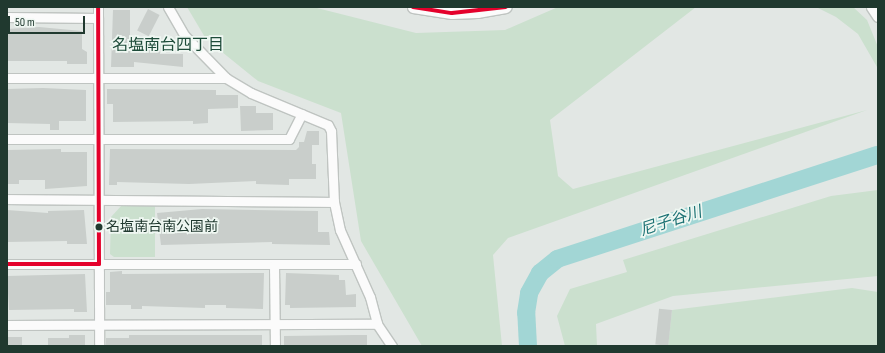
<!DOCTYPE html>
<html>
<head>
<meta charset="utf-8">
<style>
  body { margin:0 }
  #map { position:relative; width:885px; height:353px; overflow:hidden; background:#e2e7e4; font-family:"Sofia Sans Condensed","Noto Sans JP",sans-serif }
  div>[style] { position:absolute }
  .green>* { inset:0; background:#cbe0ce }
  .river>* { height:18px; margin:-9px; padding:0 9px; transform-origin:9px; border-radius:9px; background:#a2d6d5 }
  .building>* { inset:0; background:#c9cecb; transform-origin:0 0 }
  .roads { filter:drop-shadow(1px 0 #bfc4c1) drop-shadow(-1px 0 #bfc4c1) drop-shadow(0 1px #bfc4c1) drop-shadow(0 -1px #bfc4c1) }
  .minor>* { height:9px; margin:-4.5px; padding:0 4.5px; transform-origin:4.5px; border-radius:4.5px; background:#fbfbfb }
  .tertiary>* { height:11px; margin:-5.5px; padding:0 5.5px; transform-origin:5.5px; border-radius:5.5px; background:#fbfbfb }
  .bus-1>* { height:4px; margin:-2px; padding:0 2px; transform-origin:2px; border-radius:2px; background:#e4002b }
  .dots>* { width:11px; height:11px; translate:-50% -50%; box-sizing:border-box; border:2px solid #eff7f2; border-radius:50% }
  span { translate:-50% -50%; white-space:nowrap; text-align:center; line-height:1.15; -webkit-text-stroke:3.5px #eff7f2; paint-order:stroke }
  .bus-label { font-size:14px; color:#20392f }
  .left { translate:0 -50%; text-align:left }
  .neighbourhood-label { font-size:16px; color:#1d4b39 }
  .water-label { font-size:16px; color:#1c7274; font-style:italic }
  .frame { position:absolute; inset:0; border:8px solid #20392f; pointer-events:none }
  .scale { position:absolute; left:8px; top:16px; width:77px; height:18px; box-sizing:border-box; border:2px solid #20392f; border-top:0; padding-left:5px; font-size:12px; line-height:14px; white-space:nowrap; color:#20392f; -webkit-text-stroke:3px #eff7f2; paint-order:stroke }
</style>
</head>
<body>
<div id="map">
  <div class="green">
    <div style="clip-path:polygon(187px 7px,313px 7px,416px 33px,505px 30px,558px 7px,696px 7px,550px 120px,558px 176px,573px 189px,867px 110px,508px 238px,493px 255px,502px 346px,422px 346px,361px 241px,341px 113px,258px 81px,206px 39px)"></div>
    <div style="clip-path:polygon(816px 7px,853px 7px,867px 20px,878px 47px,877px 67px,858px 34px,836px 17px)"></div>
    <div style="clip-path:polygon(878px 190px,878px 276px,673px 296px,596px 324px,597px 346px,565px 346px,557px 316px,570px 289px,627px 272px,623px 260px,831px 196px)"></div>
    <div style="clip-path:polygon(122px 205px,155px 205px,155px 257px,114px 257px,110px 254px,111px 217px)"></div>
    <div style="clip-path:polygon(852px 288px,878px 292px,878px 346px,668px 346px,672px 310px)"></div>
  </div>
  <div class="river">
    <div style="left:528px;top:346px;width:33px;rotate:-93deg"></div>
    <div style="left:526px;top:313px;width:20px;rotate:-81deg"></div>
    <div style="left:529px;top:293px;width:23px;rotate:-61deg"></div>
    <div style="left:540px;top:273px;width:22px;rotate:-39deg"></div>
    <div style="left:557px;top:259px;width:337px;rotate:-18deg"></div>
  </div>
  <div class="building">
    <div style="left:148px;top:9px;width:13px;height:24px;rotate:27deg"></div>
    <div style="clip-path:polygon(113px 10px,130px 10px,130px 49px,160px 49px,160px 54px,183px 54px,183px 67px,134px 62px,134px 67px,111px 67px)"></div>
    <div style="clip-path:polygon(39px 27px,82px 31px,82px 49px,87px 52px,87px 64px,67px 64px,67px 61px,7px 61px,7px 29px)"></div>
    <div style="clip-path:polygon(43px 88px,86px 90px,86px 121px,59px 121px,59px 130px,50px 130px,50px 124px,7px 123px,7px 89px)"></div>
    <div style="clip-path:polygon(107px 89px,216px 90px,216px 95px,238px 95px,238px 108px,208px 109px,208px 123px,193px 124px,193px 121px,113px 122px,113px 104px,107px 104px)"></div>
    <div style="clip-path:polygon(240px 106px,256px 106px,256px 113px,273px 113px,273px 130px,241px 131px)"></div>
    <div style="clip-path:polygon(307px 131px,319px 131px,319px 145px,312px 145px,312px 164px,316px 164px,316px 179px,289px 179px,289px 185px,256px 184px,256px 181px,189px 184px,117px 182px,117px 185px,109px 185px,110px 149px,296px 150px,299px 147px,299px 142px,304px 142px)"></div>
    <div style="clip-path:polygon(61px 149px,61px 152px,87px 152px,87px 186px,45px 189px,45px 180px,19px 180px,19px 184px,8px 184px,7px 150px)"></div>
    <div style="clip-path:polygon(202px 209px,318px 211px,318px 232px,329px 232px,330px 245px,272px 244px,272px 242px,161px 245px,157px 213px)"></div>
    <div style="clip-path:polygon(7px 210px,48px 213px,48px 211px,84px 210px,87px 244px,67px 244px,67px 241px,7px 242px)"></div>
    <div style="clip-path:polygon(122px 271px,122px 274px,264px 273px,263px 309px,226px 308px,226px 305px,205px 305px,205px 308px,142px 306px,142px 309px,131px 309px,131px 305px,106px 305px,106px 292px,110px 292px,110px 272px)"></div>
    <div style="clip-path:polygon(286px 273px,339px 275px,339px 280px,345px 280px,346px 295px,356px 294px,356px 307px,290px 308px,290px 305px,285px 305px)"></div>
    <div style="clip-path:polygon(85px 274px,87px 312px,74px 312px,74px 309px,9px 310px,7px 276px)"></div>
    <div style="left:672px;top:310px;width:36px;height:13px;rotate:96deg"></div>
    <div style="clip-path:polygon(69px 335px,85px 335px,85px 346px,48px 346px,48px 338px,69px 338px)"></div>
    <div style="clip-path:polygon(129px 335px,262px 335px,262px 346px,106px 346px,106px 338px,129px 338px)"></div>
    <div style="clip-path:polygon(354px 335px,367px 335px,367px 346px,284px 346px,284px 336px)"></div>
    <div style="left:8px;top:337px;width:14px;height:9px"></div>
  </div>
  <div class="roads">
    <div class="minor">
      <div style="left:98px;top:7px;width:339px;rotate:89.8deg"></div>
      <div style="left:168px;top:7px;width:32px;rotate:60deg"></div>
      <div style="left:184px;top:35px;width:60px;rotate:45.7deg"></div>
      <div style="left:226px;top:78px;width:29px;rotate:31deg"></div>
      <div style="left:251px;top:93px;width:83px;rotate:22.6deg"></div>
      <div style="left:328px;top:125px;width:7px;rotate:63deg"></div>
      <div style="left:331px;top:131px;width:71px;rotate:87.6deg"></div>
      <div style="left:334px;top:202px;width:29px;rotate:78deg"></div>
      <div style="left:340px;top:230px;width:73px;rotate:65.9deg"></div>
      <div style="left:370px;top:297px;width:28px;rotate:75deg"></div>
      <div style="left:377px;top:324px;width:27px;rotate:56deg"></div>
      <div style="left:7px;top:17px;width:91px;rotate:0.6deg"></div>
      <div style="left:7px;top:78px;width:219px"></div>
      <div style="left:7px;top:139px;width:282px"></div>
      <div style="left:289px;top:139px;width:28px;rotate:-63deg"></div>
      <div style="left:7px;top:199px;width:327px;rotate:0.5deg"></div>
      <div style="left:7px;top:264px;width:349px"></div>
      <div style="left:274px;top:265px;width:81px;rotate:89.3deg"></div>
      <div style="left:7px;top:325px;width:370px;rotate:-0.2deg"></div>
    </div>
    <div class="tertiary">
      <div style="left:413px;top:7px;width:39px;rotate:9deg"></div>
      <div style="left:452px;top:13px;width:25px;rotate:-2deg"></div>
      <div style="left:477px;top:12px;width:29px;rotate:-10deg"></div>
      <div style="left:872px;top:7px;width:11px;rotate:56deg"></div>
    </div>
  </div>
  <div class="bus-1">
    <div style="left:413px;top:7px;width:39px;rotate:9deg"></div>
    <div style="left:452px;top:13px;width:54px;rotate:-6.3deg"></div>
    <div style="left:7px;top:264px;width:92px"></div>
    <div style="left:99px;top:264px;width:257px;rotate:-90.2deg"></div>
  </div>
  <div class="dots">
    <div style="left:99px;top:227px;background:#20392f"></div>
  </div>
  <div class="bus-label">
    <span class="left" style="left:106px;top:227px">名塩南台南公園前</span>
  </div>
  <div class="neighbourhood-label">
    <span style="left:168px;top:46px">名塩南台四丁目</span>
  </div>
  <div class="water-label">
    <span style="left:671px;top:222px;rotate:-18deg">尼子谷川</span>
  </div>
  <div class="frame"></div>
  <div class="scale">50 m</div>
</div>
</body>
</html>
